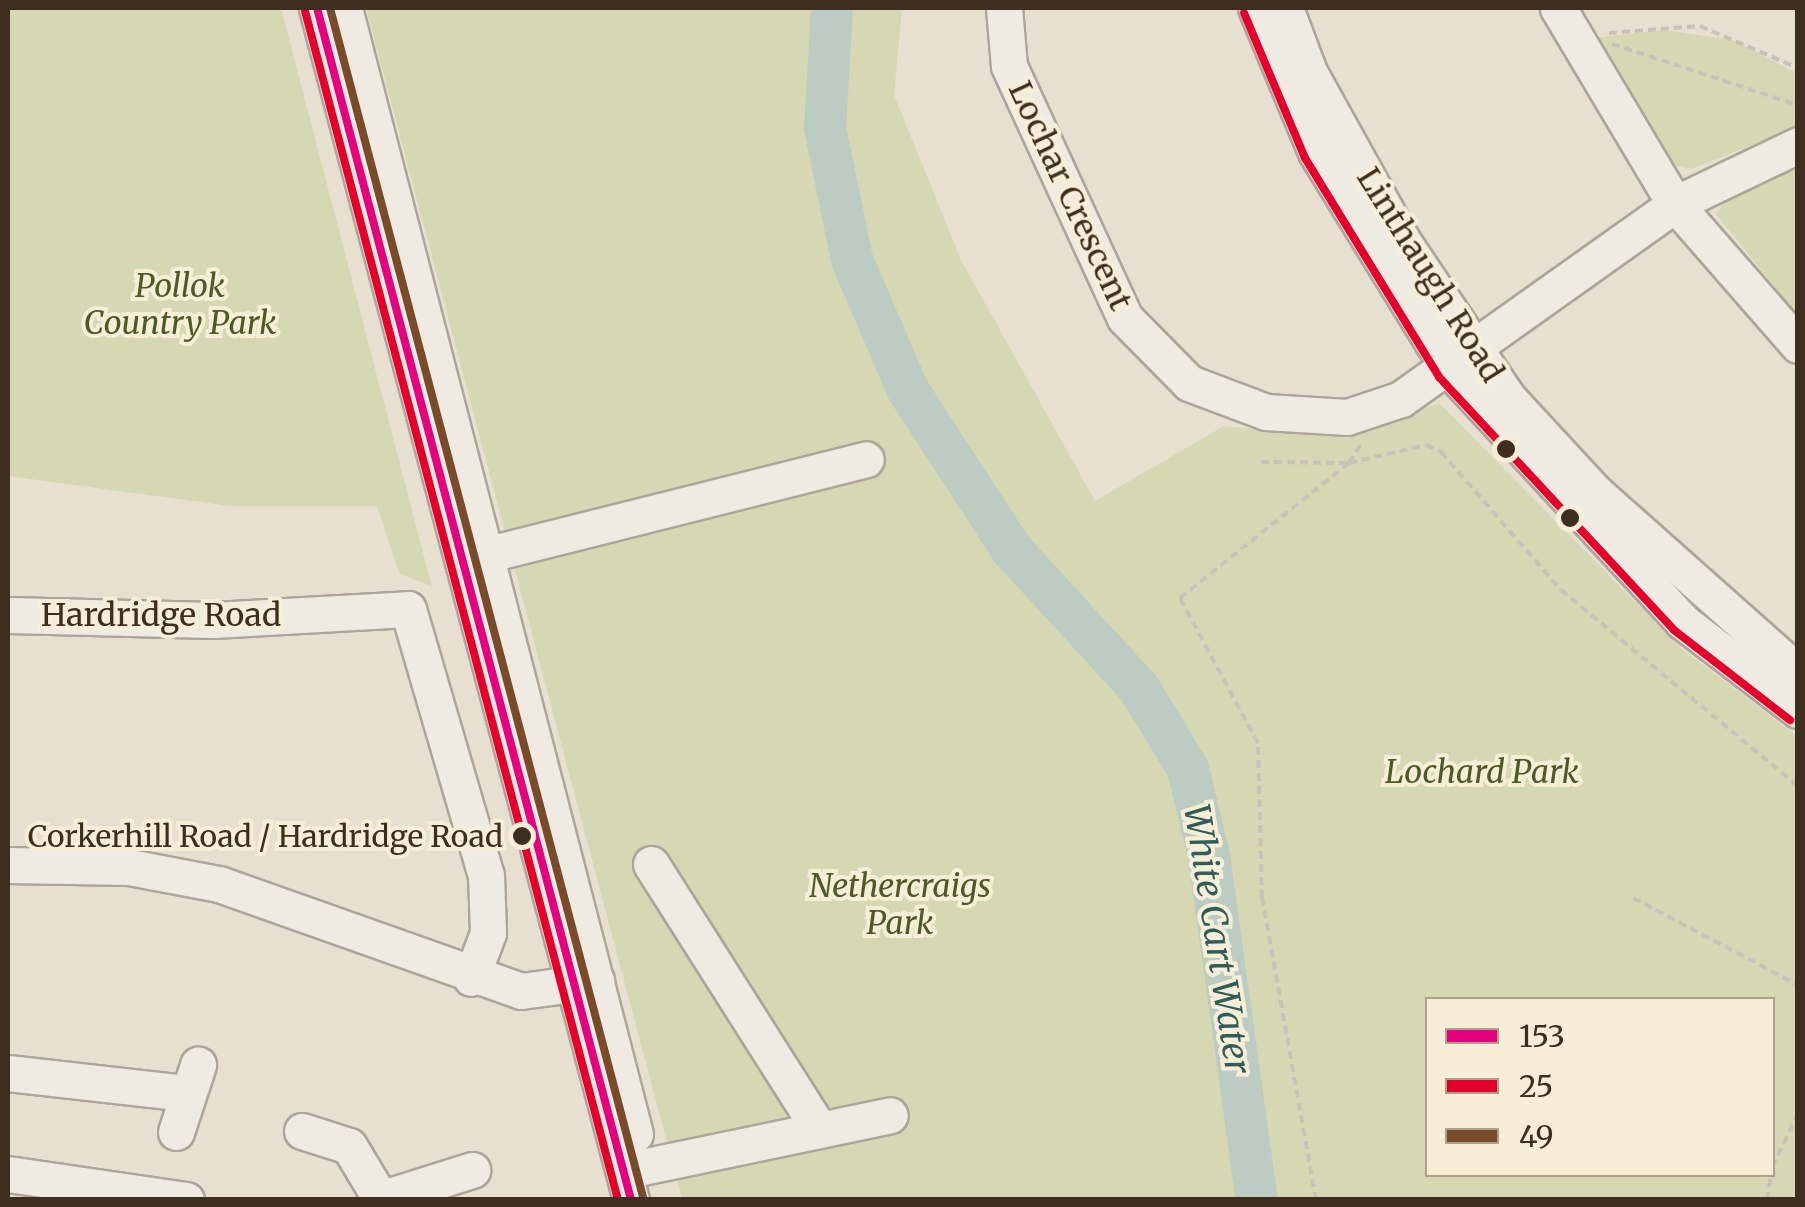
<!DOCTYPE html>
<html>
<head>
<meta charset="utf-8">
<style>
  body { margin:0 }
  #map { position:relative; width:1805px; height:1207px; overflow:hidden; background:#e7e0d1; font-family:Merriweather,serif }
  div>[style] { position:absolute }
  .green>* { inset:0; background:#d6d7b3 }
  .river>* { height:42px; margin:-21px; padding:0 21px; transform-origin:21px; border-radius:21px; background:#bcccc2 }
  .path>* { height:4px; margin-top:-2px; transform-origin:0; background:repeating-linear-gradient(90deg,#c8c2b9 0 8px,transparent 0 13px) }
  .roads { filter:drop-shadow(2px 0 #ada599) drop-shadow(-2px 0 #ada599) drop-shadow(0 2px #ada599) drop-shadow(0 -2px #ada599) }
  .minor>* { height:35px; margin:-17.5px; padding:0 17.5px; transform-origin:17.5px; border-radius:17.5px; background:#efebe3 }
  .bus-1>* { height:8px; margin:-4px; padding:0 4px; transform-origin:4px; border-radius:4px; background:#e5007d }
  .bus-2>* { height:8px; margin:-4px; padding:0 4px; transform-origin:4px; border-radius:4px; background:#e4002b }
  .bus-3>* { height:8px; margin:-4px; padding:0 4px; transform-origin:4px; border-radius:4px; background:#7a4b2a }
  .dots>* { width:28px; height:28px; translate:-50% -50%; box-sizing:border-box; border:5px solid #f7eed8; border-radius:50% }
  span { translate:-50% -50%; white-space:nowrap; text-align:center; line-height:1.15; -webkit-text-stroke:8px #f7eed8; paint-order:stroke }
  .bus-label { font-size:30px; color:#3d2e20 }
  .right { translate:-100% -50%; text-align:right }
  .street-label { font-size:32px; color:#3d2e20 }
  .park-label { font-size:32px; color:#4d5a26; font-style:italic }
  .water-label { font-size:35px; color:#2f5d5a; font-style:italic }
  .frame { position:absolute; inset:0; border:10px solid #3d2e20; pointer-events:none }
  .legend { position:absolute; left:1425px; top:997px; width:350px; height:180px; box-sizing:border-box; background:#f7eed8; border:2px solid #ada18e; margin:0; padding:12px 18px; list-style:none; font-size:30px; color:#3d2e20 }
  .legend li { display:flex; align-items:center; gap:20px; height:50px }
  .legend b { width:50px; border:2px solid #ada18e }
</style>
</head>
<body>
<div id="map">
  <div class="green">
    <div style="clip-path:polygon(8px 8px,281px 8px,432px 587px,399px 573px,377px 506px,230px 506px,8px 476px)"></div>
    <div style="clip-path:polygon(evenodd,366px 8px,902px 8px,894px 95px,961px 260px,1095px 501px,1224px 426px,1348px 438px,1439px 403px,1682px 649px,1797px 736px,1797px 1199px,682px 1199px,366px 8px,1428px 1000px,1772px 1000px,1772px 1174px,1428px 1174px,1428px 1000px)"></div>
    <div style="clip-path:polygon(1663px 30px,1733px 40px,1795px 72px,1797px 127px,1692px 169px,1673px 165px,1595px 38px)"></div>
    <div style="clip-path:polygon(1797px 169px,1797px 315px,1716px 214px,1729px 196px)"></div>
  </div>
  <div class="river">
    <div style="left:832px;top:8px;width:120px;rotate:93.3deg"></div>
    <div style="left:825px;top:128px;width:135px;rotate:78.4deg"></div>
    <div style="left:852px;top:260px;width:142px;rotate:66.7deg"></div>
    <div style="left:908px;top:390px;width:191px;rotate:57deg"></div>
    <div style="left:1012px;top:550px;width:188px;rotate:47.4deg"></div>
    <div style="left:1139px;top:688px;width:95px;rotate:58.8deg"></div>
    <div style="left:1188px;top:769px;width:89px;rotate:76.4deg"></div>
    <div style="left:1209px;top:856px;width:347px;rotate:82.1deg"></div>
  </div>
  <div class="path">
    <div style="left:1609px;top:33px;width:91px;rotate:-4.4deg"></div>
    <div style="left:1700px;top:26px;width:107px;rotate:23.2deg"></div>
    <div style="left:1612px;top:44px;width:196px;rotate:18.2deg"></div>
    <div style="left:1261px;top:462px;width:88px;rotate:0.7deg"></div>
    <div style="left:1349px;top:463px;width:79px;rotate:-13.2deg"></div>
    <div style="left:1426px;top:445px;width:17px;rotate:25deg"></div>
    <div style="left:1441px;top:452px;width:183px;rotate:49deg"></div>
    <div style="left:1561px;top:590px;width:308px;rotate:39.6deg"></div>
    <div style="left:1633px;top:898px;width:187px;rotate:27.8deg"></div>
    <div style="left:1772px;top:1167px;width:59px;rotate:-63.9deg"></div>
    <div style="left:1316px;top:1200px;width:307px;rotate:-100.1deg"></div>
    <div style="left:1262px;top:898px;width:155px;rotate:-91.5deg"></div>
    <div style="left:1258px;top:743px;width:165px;rotate:-118.3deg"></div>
    <div style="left:1180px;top:598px;width:216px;rotate:-38.6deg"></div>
    <div style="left:1349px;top:463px;width:22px;rotate:-58deg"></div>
    <div style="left:1767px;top:1200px;width:26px;rotate:-81deg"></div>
  </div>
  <div class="roads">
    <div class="minor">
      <div style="left:317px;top:8px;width:1233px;rotate:75.24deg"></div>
      <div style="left:344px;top:8px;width:1163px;rotate:75.51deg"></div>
      <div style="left:1004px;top:8px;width:58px;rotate:85.1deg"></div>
      <div style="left:1009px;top:66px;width:277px;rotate:65.3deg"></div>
      <div style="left:1125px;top:318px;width:91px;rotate:45.4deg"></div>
      <div style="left:1189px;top:383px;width:82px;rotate:20.6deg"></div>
      <div style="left:1266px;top:412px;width:81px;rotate:3.5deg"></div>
      <div style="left:1347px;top:417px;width:57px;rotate:-18.4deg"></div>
      <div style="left:1401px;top:399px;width:336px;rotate:-35.4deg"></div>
      <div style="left:1675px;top:204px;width:136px;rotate:-25.6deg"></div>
      <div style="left:1256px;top:8px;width:156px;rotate:67.4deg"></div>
      <div style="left:1316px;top:152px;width:255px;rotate:58.5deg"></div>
      <div style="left:1449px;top:369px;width:343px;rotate:47.2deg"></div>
      <div style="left:1682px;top:621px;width:146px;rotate:37.5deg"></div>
      <div style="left:1285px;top:8px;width:68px;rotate:69.4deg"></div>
      <div style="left:1309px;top:72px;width:192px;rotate:61deg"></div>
      <div style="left:1402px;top:240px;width:192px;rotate:56.1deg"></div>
      <div style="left:1509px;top:399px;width:127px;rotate:47.2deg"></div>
      <div style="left:1595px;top:492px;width:271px;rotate:41.6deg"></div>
      <div style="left:1558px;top:8px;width:228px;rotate:59.2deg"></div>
      <div style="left:1675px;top:204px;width:187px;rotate:48.9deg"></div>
      <div style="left:469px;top:559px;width:409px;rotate:-14.1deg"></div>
      <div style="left:8px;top:615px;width:205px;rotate:1.4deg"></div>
      <div style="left:213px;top:620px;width:195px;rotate:-3.2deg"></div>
      <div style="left:408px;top:609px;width:277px;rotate:73.7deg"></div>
      <div style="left:486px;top:875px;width:58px;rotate:88deg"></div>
      <div style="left:488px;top:933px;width:48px;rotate:110.7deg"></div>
      <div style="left:651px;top:864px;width:312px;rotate:57.6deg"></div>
      <div style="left:8px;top:865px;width:121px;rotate:0.9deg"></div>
      <div style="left:129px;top:867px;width:92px;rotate:10.7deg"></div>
      <div style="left:219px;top:884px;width:320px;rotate:19.5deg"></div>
      <div style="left:521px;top:991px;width:76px;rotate:-7.6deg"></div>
      <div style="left:8px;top:1073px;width:180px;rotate:6.4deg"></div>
      <div style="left:302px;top:1131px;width:49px;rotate:17.7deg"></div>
      <div style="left:349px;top:1146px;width:58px;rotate:59deg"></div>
      <div style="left:176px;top:1132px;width:71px;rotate:-71.8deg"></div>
      <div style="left:642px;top:1167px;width:253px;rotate:-11.8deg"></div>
      <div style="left:8px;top:1174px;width:180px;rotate:8.3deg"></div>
      <div style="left:377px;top:1200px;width:100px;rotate:-17.5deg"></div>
    </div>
  </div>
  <div class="bus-1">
    <div style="left:317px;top:8px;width:1233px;rotate:75.24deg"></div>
  </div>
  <div class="bus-2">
    <div style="left:305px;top:11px;width:1230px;rotate:75.25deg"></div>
    <div style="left:1244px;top:13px;width:157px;rotate:67.2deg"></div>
    <div style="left:1305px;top:158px;width:257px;rotate:58.5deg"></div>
    <div style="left:1439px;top:377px;width:345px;rotate:47.1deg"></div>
    <div style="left:1674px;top:630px;width:147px;rotate:37.8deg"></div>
  </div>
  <div class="bus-3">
    <div style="left:330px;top:8px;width:1230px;rotate:75.25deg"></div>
  </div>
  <div class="dots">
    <div style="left:1506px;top:449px;background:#3d2e20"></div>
    <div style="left:1570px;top:518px;background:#3d2e20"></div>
    <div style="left:522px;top:836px;background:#3d2e20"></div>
  </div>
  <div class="bus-label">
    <span class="right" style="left:503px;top:836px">Corkerhill Road / Hardridge Road</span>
  </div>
  <div class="street-label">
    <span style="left:1070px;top:196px;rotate:65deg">Lochar Crescent</span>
    <span style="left:1430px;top:275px;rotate:58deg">Linthaugh Road</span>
    <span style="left:161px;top:615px">Hardridge Road</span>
  </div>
  <div class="park-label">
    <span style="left:180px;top:305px">Pollok<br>Country Park</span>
    <span style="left:1482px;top:772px">Lochard Park</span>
    <span style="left:900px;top:905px">Nethercraigs<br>Park</span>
  </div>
  <div class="water-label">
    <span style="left:1217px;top:939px;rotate:81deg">White Cart Water</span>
  </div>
  <div class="frame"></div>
  <ul class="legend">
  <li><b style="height:12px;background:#e5007d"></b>153</li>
  <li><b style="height:12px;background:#e4002b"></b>25</li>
  <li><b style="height:12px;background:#7a4b2a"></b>49</li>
  </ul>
</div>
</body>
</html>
